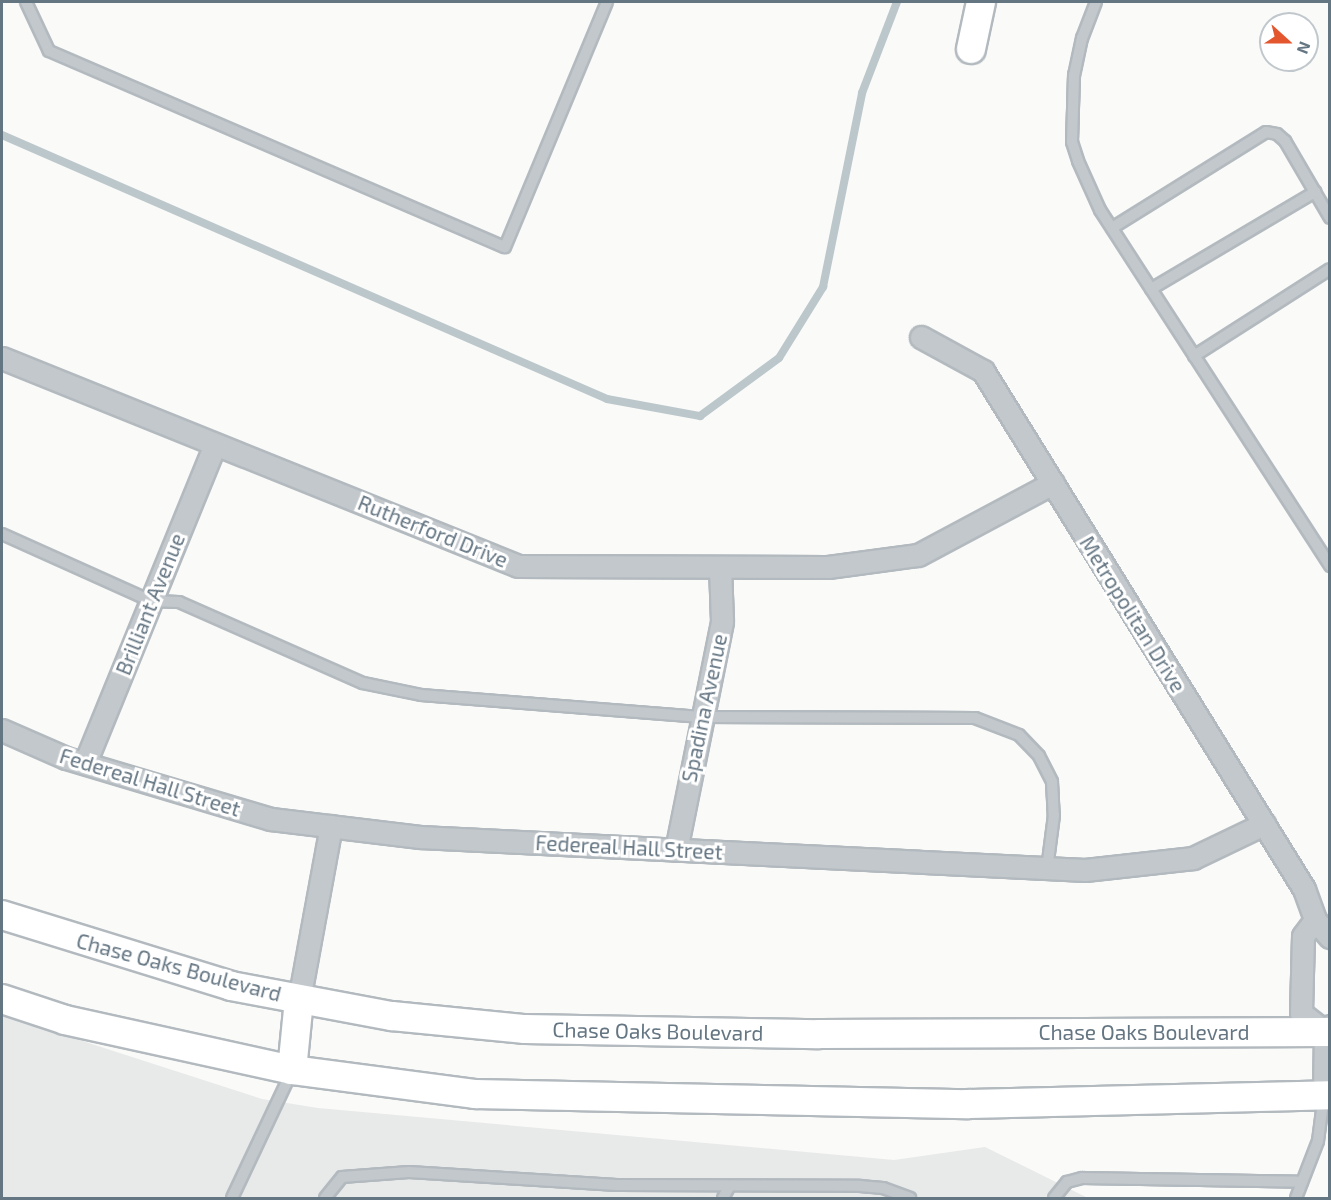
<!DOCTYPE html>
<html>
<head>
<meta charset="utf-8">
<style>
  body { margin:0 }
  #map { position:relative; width:1331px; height:1200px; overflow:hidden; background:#fafaf8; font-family:"Exo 2",sans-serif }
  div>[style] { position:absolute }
  .built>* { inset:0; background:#e8e9e9 }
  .stream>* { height:8px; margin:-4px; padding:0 4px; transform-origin:4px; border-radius:4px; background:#bbc7cb }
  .roads { filter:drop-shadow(2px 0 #b3babf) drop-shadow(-2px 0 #b3babf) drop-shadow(0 2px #b3babf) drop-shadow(0 -2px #b3babf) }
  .lane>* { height:10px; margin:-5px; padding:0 5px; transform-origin:5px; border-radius:5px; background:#c3c8cc }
  .street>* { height:21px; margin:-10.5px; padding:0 10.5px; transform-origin:10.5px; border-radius:10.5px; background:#c3c8cc }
  .secondary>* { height:28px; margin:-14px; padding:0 14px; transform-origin:14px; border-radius:14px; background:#fff }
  span { translate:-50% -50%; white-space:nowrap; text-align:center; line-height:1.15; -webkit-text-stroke:6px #fff; paint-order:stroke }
  .street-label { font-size:21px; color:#657683 }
  .frame { position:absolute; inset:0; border:3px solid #657683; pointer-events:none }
  .north { position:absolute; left:1259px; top:12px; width:60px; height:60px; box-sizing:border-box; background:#fff; border:2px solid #c1c8cd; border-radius:50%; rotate:111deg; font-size:16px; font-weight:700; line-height:24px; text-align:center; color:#657683 }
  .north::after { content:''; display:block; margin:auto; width:21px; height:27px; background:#e4572e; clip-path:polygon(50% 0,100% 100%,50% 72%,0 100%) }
</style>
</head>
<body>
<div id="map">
  <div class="built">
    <div style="clip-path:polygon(2px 1015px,262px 1099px,318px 1108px,894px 1160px,985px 1147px,1088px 1198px,2px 1198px)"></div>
  </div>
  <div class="stream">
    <div style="left:2px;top:135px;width:660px;rotate:23.57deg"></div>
    <div style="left:607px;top:399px;width:95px;rotate:10.4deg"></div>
    <div style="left:700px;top:416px;width:98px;rotate:-36.3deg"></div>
    <div style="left:779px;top:358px;width:84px;rotate:-58.2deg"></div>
    <div style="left:823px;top:287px;width:198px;rotate:-78.6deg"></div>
    <div style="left:862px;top:93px;width:97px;rotate:-69deg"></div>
  </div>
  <div class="roads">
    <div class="lane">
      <div style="left:26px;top:2px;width:54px;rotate:64.9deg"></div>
      <div style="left:49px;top:51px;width:496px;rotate:23.3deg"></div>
      <div style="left:505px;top:247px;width:265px;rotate:-67.4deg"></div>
      <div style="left:1096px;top:2px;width:39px;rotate:111deg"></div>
      <div style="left:1082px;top:38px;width:38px;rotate:102deg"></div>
      <div style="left:1074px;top:75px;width:67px;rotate:91.7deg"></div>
      <div style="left:1072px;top:142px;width:20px;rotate:72deg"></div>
      <div style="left:1078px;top:161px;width:54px;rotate:65.8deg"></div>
      <div style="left:1100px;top:210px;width:424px;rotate:57.1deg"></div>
      <div style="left:1112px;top:228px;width:181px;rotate:-31.9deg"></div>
      <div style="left:1266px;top:132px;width:11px;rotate:10deg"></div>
      <div style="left:1277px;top:134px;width:11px;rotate:41deg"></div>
      <div style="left:1285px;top:141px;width:89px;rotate:59.7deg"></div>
      <div style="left:1151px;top:289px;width:191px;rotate:-30.6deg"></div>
      <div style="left:1194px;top:356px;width:161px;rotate:-32.6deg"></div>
      <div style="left:2px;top:534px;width:163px;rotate:24.2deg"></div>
      <div style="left:151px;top:601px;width:28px;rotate:2deg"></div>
      <div style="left:179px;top:602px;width:201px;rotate:23.8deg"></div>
      <div style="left:363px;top:683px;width:59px;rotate:11.7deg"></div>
      <div style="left:421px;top:695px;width:281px;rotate:4.5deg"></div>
      <div style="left:701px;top:717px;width:274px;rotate:0.2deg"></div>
      <div style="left:975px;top:718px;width:47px;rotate:21.1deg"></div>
      <div style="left:1019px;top:735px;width:29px;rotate:46deg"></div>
      <div style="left:1039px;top:756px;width:29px;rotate:63deg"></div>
      <div style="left:1052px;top:782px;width:33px;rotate:87deg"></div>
      <div style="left:1054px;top:815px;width:54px;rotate:97.4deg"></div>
      <div style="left:232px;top:1198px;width:140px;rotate:-64.7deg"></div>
      <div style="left:325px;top:1198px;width:27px;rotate:-51deg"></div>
      <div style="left:342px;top:1177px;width:67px;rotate:-4.3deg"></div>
      <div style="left:409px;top:1172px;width:208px;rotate:3.6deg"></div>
      <div style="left:617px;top:1185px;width:243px;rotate:0.2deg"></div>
      <div style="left:860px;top:1186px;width:23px;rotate:5deg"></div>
      <div style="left:883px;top:1188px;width:29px;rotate:20deg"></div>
      <div style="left:723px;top:1198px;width:13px;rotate:-61deg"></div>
      <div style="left:1054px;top:1198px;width:21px;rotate:-51deg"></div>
      <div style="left:1067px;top:1182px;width:16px;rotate:-15deg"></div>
      <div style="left:1082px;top:1178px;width:220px;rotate:1deg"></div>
      <div style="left:1296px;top:1198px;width:61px;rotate:-68.9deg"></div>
      <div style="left:1318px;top:1141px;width:46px;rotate:-82.6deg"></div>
    </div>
    <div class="street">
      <div style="left:921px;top:337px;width:71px;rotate:28.7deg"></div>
      <div style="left:983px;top:371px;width:609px;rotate:58.21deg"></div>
      <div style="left:1304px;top:889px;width:33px;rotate:70deg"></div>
      <div style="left:1315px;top:920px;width:23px;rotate:49deg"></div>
      <div style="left:2px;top:358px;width:556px;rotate:21.95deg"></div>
      <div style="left:518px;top:566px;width:310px;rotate:0.2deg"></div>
      <div style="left:828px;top:567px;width:91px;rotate:-7.6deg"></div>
      <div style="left:918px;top:555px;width:153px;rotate:-28.1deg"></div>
      <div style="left:2px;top:730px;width:70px;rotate:23.6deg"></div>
      <div style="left:66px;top:758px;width:214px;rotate:16.6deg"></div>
      <div style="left:271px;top:819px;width:150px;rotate:6.9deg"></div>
      <div style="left:420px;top:837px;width:666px;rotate:2.84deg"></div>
      <div style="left:1085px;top:870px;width:109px;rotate:-6.3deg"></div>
      <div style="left:1193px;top:858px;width:79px;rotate:-25.6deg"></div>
      <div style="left:85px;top:763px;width:344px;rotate:-67.8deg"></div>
      <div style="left:676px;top:850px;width:234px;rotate:-78.6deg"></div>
      <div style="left:722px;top:621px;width:54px;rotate:-92.1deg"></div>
      <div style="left:1315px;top:920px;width:20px;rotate:127deg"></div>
      <div style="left:1303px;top:936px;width:77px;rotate:91.5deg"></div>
      <div style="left:1301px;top:1013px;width:31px;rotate:38deg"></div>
      <div style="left:299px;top:1000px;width:177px;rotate:-79.6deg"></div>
      <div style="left:1324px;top:1095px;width:63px;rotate:-89.1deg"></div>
      <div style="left:1325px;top:1032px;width:8px;rotate:-50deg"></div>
    </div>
    <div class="secondary">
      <div style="left:971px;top:49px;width:48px;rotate:-78deg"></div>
      <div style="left:2px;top:915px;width:240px;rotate:17.2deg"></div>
      <div style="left:231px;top:986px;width:164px;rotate:10.6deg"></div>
      <div style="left:392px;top:1016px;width:134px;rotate:5.6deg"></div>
      <div style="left:525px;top:1029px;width:294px;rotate:1deg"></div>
      <div style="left:819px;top:1034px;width:511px;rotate:-0.22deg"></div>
      <div style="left:2px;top:999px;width:66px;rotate:18.4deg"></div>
      <div style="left:65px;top:1020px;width:232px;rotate:12.4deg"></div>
      <div style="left:292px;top:1070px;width:185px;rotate:7.5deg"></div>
      <div style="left:475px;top:1094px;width:492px;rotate:1.2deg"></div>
      <div style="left:967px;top:1104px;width:363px;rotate:-1.4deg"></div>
      <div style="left:292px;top:1070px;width:70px;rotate:-84.3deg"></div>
    </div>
  </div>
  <div class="street-label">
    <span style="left:433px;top:531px;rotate:22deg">Rutherford Drive</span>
    <span style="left:150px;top:604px;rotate:-68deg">Brilliant Avenue</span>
    <span style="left:1133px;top:614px;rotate:58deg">Metropolitan Drive</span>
    <span style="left:704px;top:708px;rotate:-78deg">Spadina Avenue</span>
    <span style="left:150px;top:782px;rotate:17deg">Federeal Hall Street</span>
    <span style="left:629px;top:847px;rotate:3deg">Federeal Hall Street</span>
    <span style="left:179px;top:967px;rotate:15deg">Chase Oaks Boulevard</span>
    <span style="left:658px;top:1031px;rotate:1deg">Chase Oaks Boulevard</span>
    <span style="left:1144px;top:1032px">Chase Oaks Boulevard</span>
  </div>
  <div class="frame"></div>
  <div class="north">N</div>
</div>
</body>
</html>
